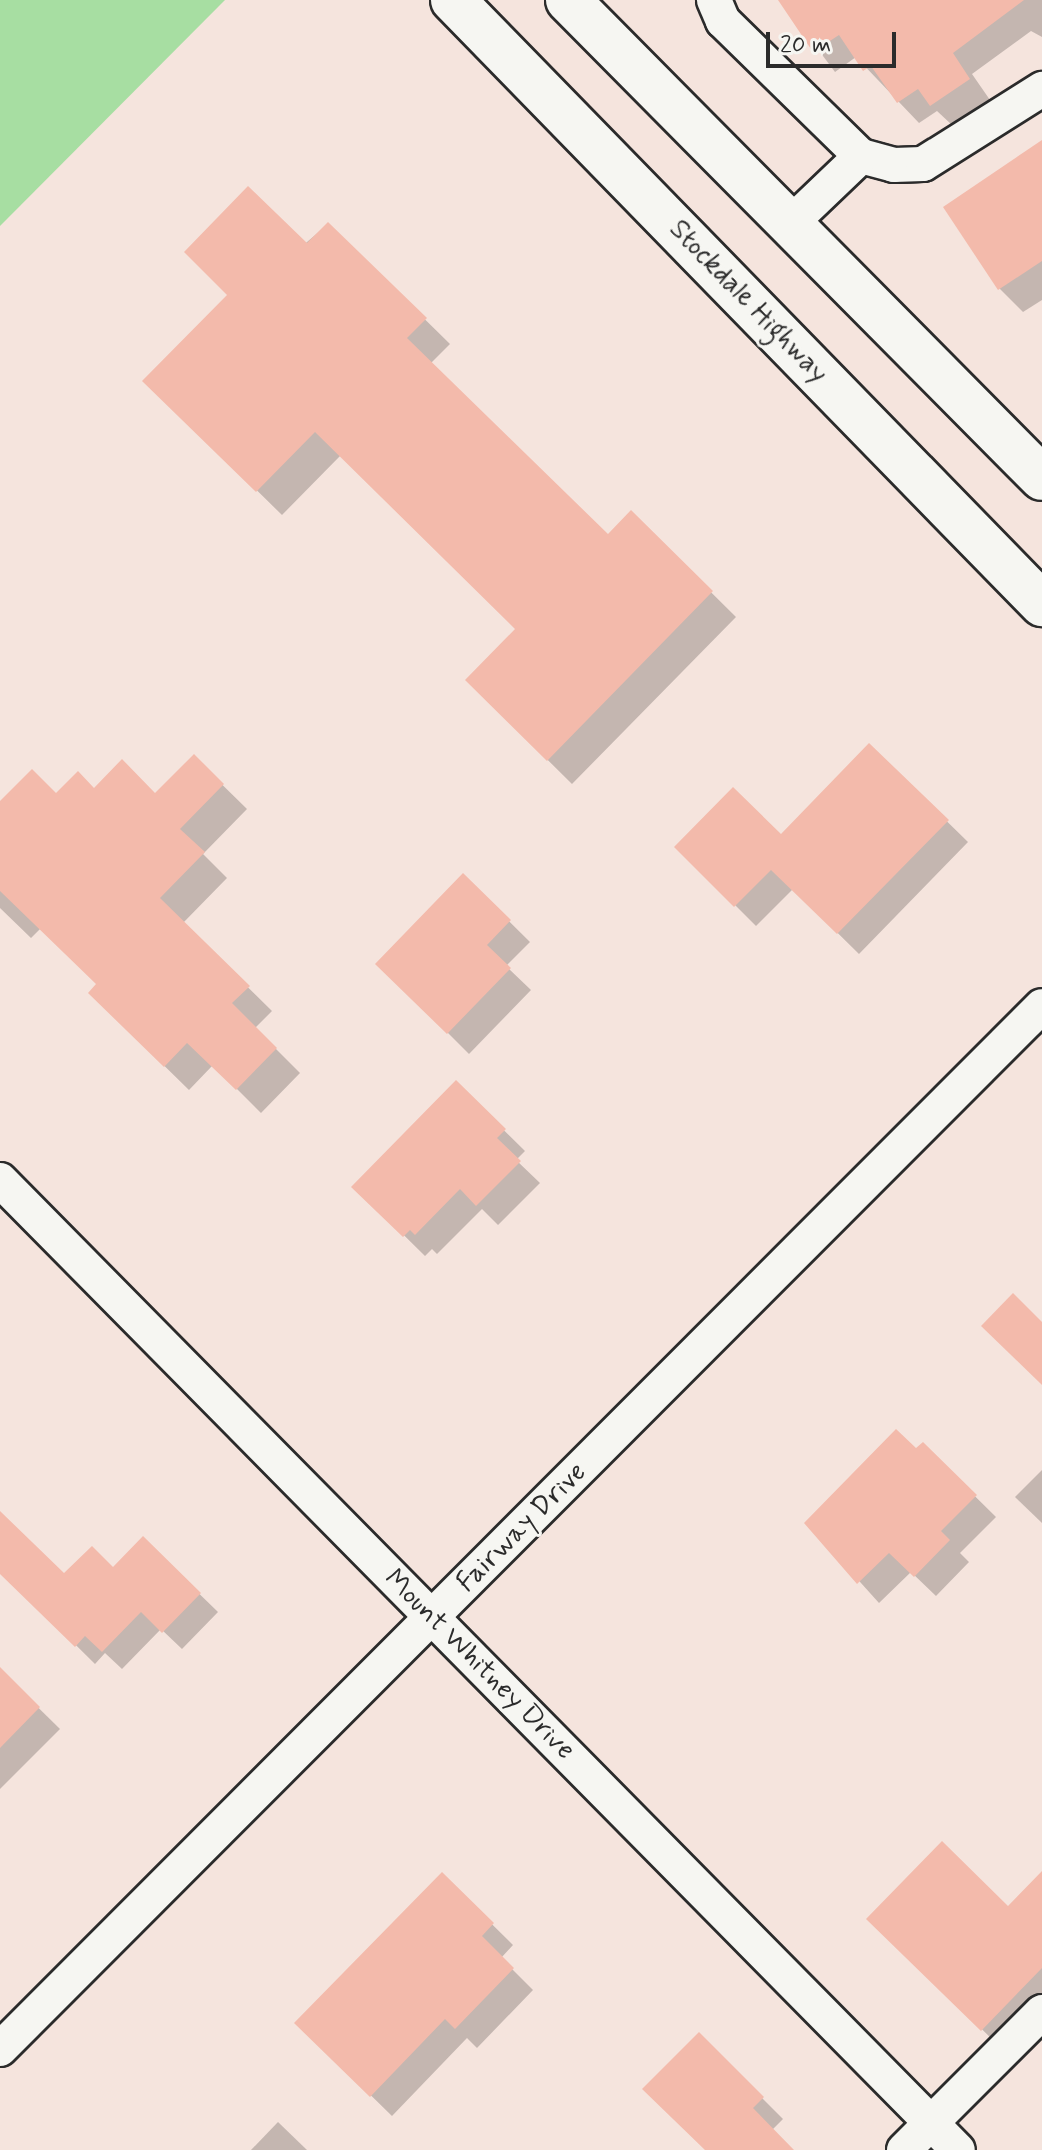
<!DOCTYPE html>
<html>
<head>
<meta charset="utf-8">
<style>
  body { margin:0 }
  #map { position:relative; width:1042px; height:2150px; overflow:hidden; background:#f5e4dd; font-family:Mynerve,sans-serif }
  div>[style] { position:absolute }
  .green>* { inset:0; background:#a7dea2 }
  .shadow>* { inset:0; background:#0003 }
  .building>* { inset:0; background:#f3baab }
  .roads { filter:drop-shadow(2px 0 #2b2b2b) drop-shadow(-2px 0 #2b2b2b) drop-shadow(0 2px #2b2b2b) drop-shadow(0 -2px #2b2b2b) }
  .minor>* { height:34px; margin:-17px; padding:0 17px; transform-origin:17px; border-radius:17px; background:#f6f6f2 }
  .primary>* { height:44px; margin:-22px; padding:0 22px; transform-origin:22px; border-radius:22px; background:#f6f6f2 }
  span { translate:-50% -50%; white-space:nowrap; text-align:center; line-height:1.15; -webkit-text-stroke:6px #f6f6f2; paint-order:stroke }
  .street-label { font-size:28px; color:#2b2b2b }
  .scale { position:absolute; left:766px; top:32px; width:130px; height:36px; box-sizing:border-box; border:4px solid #2b2b2b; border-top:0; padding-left:10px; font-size:24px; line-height:28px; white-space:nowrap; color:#2b2b2b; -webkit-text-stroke:6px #f6f6f2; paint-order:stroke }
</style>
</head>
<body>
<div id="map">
  <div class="green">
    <div style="clip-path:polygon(0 0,225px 0,0 226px)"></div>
  </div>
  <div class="shadow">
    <div style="clip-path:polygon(781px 0,1042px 0,1042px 37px,1031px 31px,972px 74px,990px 100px,952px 125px,937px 111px,919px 123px,856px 57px,835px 72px)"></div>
    <div style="clip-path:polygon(1042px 142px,1042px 300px,1023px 312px,1000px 289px,946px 207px)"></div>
    <div style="clip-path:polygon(328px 224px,450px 344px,430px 364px,608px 537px,631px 513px,736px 617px,572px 784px,467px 680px,517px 629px,341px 455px,282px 515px,145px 381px)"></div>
    <div style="clip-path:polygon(869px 745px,968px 842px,859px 954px,793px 889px,756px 926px,677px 847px,781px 836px)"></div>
    <div style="clip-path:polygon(194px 757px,247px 809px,203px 854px,227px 878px,183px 923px,272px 1011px,255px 1028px,300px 1073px,261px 1113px,213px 1065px,189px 1090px,90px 993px,99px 984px,41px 928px,31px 938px,0 908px,0 804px,94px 790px,156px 796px)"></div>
    <div style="clip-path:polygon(463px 876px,530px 942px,506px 966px,531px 990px,469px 1054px,378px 963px)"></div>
    <div style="clip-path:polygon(456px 1083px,525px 1151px,516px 1160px,540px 1183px,498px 1225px,482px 1209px,437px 1254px,432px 1249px,425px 1256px,354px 1186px)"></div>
    <div style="clip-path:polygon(923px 1445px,996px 1517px,960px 1553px,969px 1562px,936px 1596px,911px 1572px,879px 1603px,807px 1523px)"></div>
    <div style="clip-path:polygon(1042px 1470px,1042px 1523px,1015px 1497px)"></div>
    <div style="clip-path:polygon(0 1514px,64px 1576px,113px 1569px,143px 1539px,218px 1612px,182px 1649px,161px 1629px,122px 1669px,105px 1653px,95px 1664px,0 1570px)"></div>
    <div style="clip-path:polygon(0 1670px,60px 1729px,0 1789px)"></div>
    <div style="clip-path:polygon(442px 1875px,513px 1945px,501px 1958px,533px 1990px,477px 2048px,467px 2038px,392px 2116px,297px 2023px)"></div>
    <div style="clip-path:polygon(1042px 1881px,1042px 2010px,1003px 2050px,869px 1918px,1008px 1909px)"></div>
    <div style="clip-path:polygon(699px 2035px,783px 2119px,772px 2130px,791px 2150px,707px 2150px)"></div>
    <div style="clip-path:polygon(278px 2122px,307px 2150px,251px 2150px)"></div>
  </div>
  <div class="building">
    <div style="clip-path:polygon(778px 0,1024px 0,953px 53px,970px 79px,930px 106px,918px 89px,897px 103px,871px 66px,863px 71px,839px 35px,813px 52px)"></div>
    <div style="clip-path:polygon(1042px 140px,1042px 261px,998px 290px,943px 207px)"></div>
    <div style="clip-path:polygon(248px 186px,307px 243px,328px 222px,427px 318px,407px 338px,608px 534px,631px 510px,713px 591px,547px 761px,465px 680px,515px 629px,315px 432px,256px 492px,142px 381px,227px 295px,184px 252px)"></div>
    <div style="clip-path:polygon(869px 743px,949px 820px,837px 934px,771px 870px,734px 907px,674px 847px,733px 787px,781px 834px)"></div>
    <div style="clip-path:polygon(194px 754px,224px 784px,180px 829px,205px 852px,160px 898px,250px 986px,232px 1003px,277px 1048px,236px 1090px,187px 1043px,164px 1067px,88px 993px,96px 984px,0 891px,0 801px,32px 769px,56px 793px,78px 771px,94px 788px,122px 759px,155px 793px)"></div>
    <div style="clip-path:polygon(463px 873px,511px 920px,487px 945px,511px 968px,447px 1034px,375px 964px)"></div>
    <div style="clip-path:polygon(456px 1080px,506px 1129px,497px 1138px,521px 1161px,476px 1206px,460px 1189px,415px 1235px,410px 1230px,403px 1237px,351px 1187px)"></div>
    <div style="clip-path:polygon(1013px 1293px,1042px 1322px,1042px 1385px,981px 1326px)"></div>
    <div style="clip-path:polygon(896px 1429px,916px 1448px,923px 1442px,977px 1495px,941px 1531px,950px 1540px,914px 1577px,889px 1553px,857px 1584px,804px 1523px)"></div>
    <div style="clip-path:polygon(0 1511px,64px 1573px,92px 1546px,113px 1567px,143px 1536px,201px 1593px,162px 1633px,141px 1612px,102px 1652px,85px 1636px,75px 1647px,0 1574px)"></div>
    <div style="clip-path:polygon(0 1667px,40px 1707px,0 1748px)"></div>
    <div style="clip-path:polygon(942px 1841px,1008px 1906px,1042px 1871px,1042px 1968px,981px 2031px,866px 1919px)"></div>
    <div style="clip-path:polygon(442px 1872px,494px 1923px,482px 1936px,514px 1968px,455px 2029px,445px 2019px,370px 2097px,294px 2023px)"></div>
    <div style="clip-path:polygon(699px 2032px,764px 2097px,753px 2108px,794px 2150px,705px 2150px,642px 2089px)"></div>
  </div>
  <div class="roads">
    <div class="minor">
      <div style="left:714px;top:0;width:23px;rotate:67deg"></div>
      <div style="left:723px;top:21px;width:193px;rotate:44.4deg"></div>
      <div style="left:861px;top:156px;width:34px;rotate:15deg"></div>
      <div style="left:894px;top:165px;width:29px;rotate:-2deg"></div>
      <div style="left:923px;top:164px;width:141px;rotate:-32.2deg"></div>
      <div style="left:791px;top:223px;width:97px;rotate:-43.7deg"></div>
      <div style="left:0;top:1180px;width:1363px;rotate:45.36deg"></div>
      <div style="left:0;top:2049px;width:1474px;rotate:-45.03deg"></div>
      <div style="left:904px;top:2150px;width:195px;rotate:-45deg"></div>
    </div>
    <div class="primary">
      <div style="left:453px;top:0;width:844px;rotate:45.72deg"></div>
      <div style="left:568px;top:0;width:673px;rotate:45.24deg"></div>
    </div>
  </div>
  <div class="street-label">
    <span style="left:748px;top:302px;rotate:46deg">Stockdale Highway</span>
    <span style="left:522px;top:1528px;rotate:-45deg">Fairway Drive</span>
    <span style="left:479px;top:1665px;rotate:45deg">Mount Whitney Drive</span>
  </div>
  <div class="scale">20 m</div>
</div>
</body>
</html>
